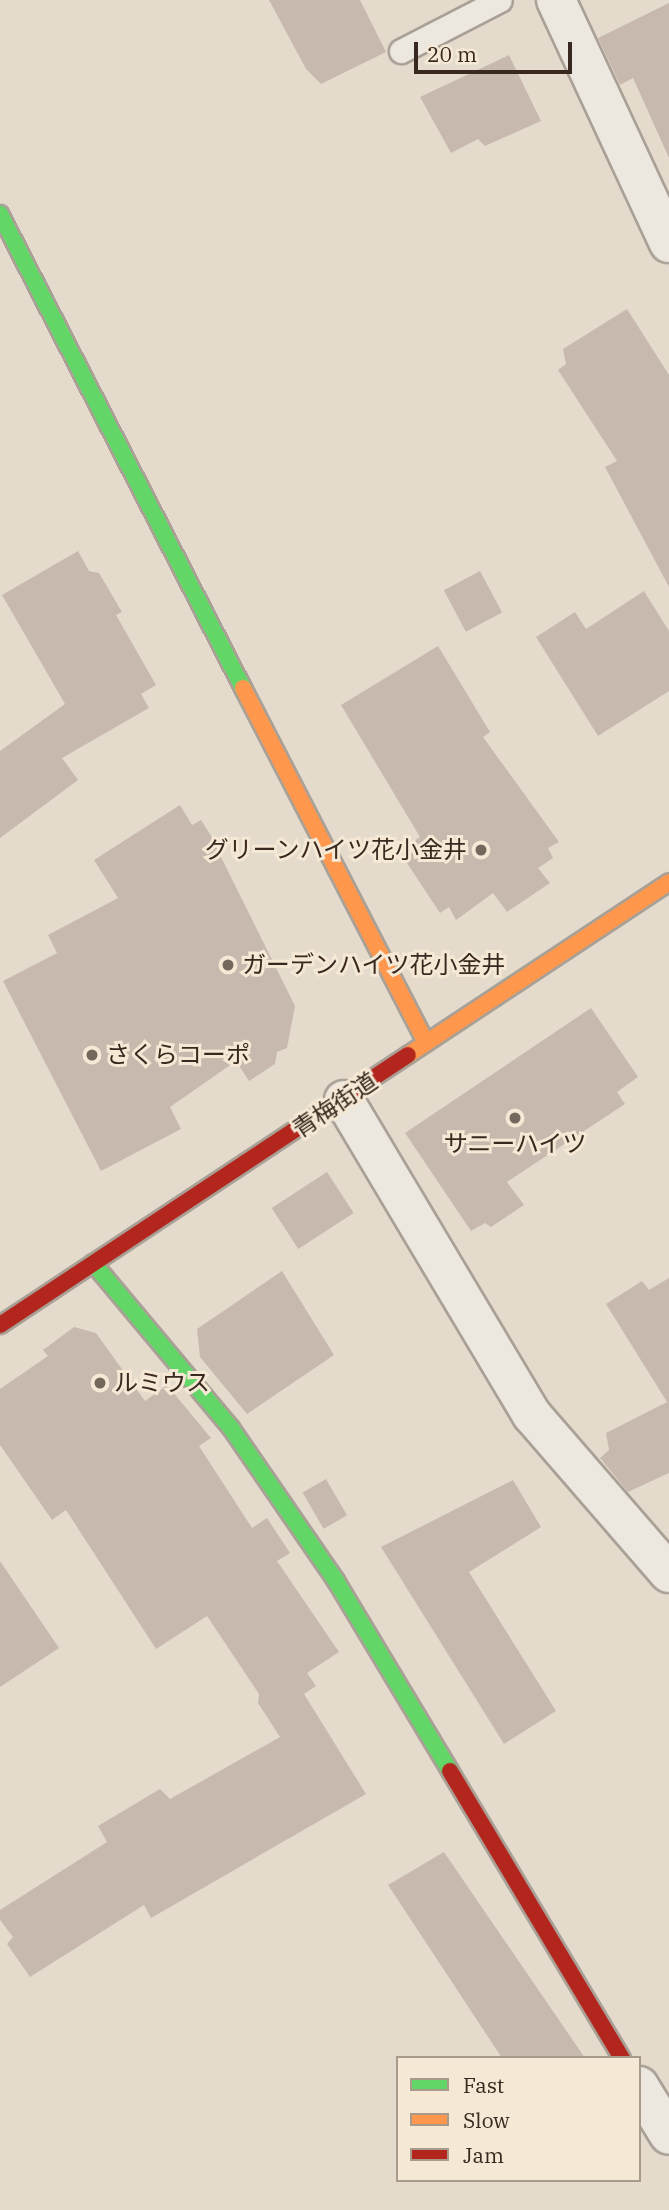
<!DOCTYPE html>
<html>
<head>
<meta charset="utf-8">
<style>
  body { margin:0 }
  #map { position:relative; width:669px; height:2210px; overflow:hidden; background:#e4dbcd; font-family:"IBM Plex Serif","Noto Sans JP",serif }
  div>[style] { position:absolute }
  .building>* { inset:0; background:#c7b9ae; transform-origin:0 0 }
  .roads { filter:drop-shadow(2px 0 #a9a096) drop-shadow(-2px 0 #a9a096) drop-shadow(0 2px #a9a096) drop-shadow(0 -2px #a9a096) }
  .lane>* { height:23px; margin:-11.5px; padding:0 11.5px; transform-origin:11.5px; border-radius:11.5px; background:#ece7df }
  .street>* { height:38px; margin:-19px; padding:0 19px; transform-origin:19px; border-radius:19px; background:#ece7df }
  .fast>* { height:16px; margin:-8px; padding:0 8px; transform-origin:8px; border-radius:8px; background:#63d668 }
  .slow>* { height:16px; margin:-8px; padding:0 8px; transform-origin:8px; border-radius:8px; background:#ff974d }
  .jam>* { height:16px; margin:-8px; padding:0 8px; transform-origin:8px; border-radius:8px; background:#b3261e }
  .dots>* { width:19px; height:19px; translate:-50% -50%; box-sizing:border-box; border:4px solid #f5e8d4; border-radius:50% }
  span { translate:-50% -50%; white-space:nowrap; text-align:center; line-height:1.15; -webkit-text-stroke:6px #f5e8d4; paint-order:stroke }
  .poi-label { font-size:24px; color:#38281f }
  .right { translate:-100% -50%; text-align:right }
  .left { translate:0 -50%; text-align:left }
  .street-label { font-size:24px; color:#38281f }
  .legend { position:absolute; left:396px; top:2056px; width:245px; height:126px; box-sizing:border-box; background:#f5e8d4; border:2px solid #a99b8c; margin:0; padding:9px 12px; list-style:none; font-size:21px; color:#38281f }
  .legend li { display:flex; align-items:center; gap:14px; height:35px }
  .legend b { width:35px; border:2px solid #a99b8c }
  .scale { position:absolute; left:414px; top:42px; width:158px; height:32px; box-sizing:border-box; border:4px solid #38281f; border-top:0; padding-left:9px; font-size:21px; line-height:24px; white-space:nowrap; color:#38281f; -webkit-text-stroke:5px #f5e8d4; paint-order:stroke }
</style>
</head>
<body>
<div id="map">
  <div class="building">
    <div style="clip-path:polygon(269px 0,360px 0,386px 52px,321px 84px,306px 69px)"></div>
    <div style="clip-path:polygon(669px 3px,669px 158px,633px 78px,620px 85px,598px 38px)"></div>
    <div style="clip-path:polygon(509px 55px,541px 121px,485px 146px,478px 139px,451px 153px,420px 97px)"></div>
    <div style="clip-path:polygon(627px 309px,669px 375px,669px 587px,605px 467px,617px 461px,558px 370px,566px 364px,563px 349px)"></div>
    <div style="clip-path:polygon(78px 551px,89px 571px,99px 573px,122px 612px,116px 615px,156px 685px,141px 694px,149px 708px,62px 758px,78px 780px,0 838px,0 751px,65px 704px,2px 595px)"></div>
    <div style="left:480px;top:571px;width:47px;height:41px;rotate:62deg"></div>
    <div style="clip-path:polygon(644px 591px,669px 631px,669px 691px,598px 736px,536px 637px,575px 612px,586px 629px)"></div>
    <div style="clip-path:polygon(438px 646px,490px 732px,483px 737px,559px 842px,548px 848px,553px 858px,538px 868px,550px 883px,507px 912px,493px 893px,456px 920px,449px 907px,440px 913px,403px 857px,414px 852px,410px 844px,420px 837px,341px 705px)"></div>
    <div style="clip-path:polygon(180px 805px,192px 825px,201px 820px,222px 853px,220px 855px,295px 1006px,287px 1048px,277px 1052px,275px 1064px,249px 1081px,236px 1061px,170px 1107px,181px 1129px,101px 1171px,3px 981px,57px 953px,48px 935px,118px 898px,94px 860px)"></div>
    <div style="clip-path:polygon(591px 1008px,638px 1077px,617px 1092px,625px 1104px,507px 1182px,524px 1205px,491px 1227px,485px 1223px,471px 1231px,405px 1133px)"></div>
    <div style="left:327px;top:1172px;width:49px;height:66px;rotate:57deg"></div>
    <div style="clip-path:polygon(282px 1271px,334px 1355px,247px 1414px,200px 1357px,197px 1329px)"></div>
    <div style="clip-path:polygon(669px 1278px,669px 1473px,628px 1492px,600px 1458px,609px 1450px,606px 1433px,667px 1402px,606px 1304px,642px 1281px,649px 1290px)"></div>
    <div style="clip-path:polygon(74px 1327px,96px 1333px,145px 1401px,167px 1385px,211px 1438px,199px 1446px,252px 1528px,267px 1518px,290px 1553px,277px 1561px,339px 1652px,307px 1673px,316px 1686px,304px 1694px,366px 1794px,151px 1918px,144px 1905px,30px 1977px,7px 1944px,13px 1937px,0 1920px,0 1910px,107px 1842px,98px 1826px,160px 1789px,170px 1799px,280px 1737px,258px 1703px,259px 1694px,207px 1616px,156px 1649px,66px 1510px,52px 1520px,0 1445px,0 1389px,48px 1356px,43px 1350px)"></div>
    <div style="left:326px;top:1479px;width:42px;height:27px;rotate:60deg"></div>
    <div style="clip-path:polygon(513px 1480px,541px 1527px,469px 1572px,556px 1711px,504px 1744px,381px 1547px)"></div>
    <div style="clip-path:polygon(0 1561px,59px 1648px,0 1687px)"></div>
    <div style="clip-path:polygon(444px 1852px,585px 2058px,502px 2058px,388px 1885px)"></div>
  </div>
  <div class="roads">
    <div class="lane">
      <div style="left:401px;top:51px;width:111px;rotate:-27.3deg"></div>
    </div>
    <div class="street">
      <div style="left:556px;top:0;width:268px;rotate:65.1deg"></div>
      <div style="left:344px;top:1100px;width:367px;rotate:59.2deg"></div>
      <div style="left:532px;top:1415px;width:209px;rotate:49.1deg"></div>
      <div style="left:639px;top:2086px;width:57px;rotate:58.5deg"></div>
    </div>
    <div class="fast">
      <div style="left:0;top:214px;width:533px;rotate:62.86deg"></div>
      <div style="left:93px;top:1263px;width:215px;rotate:50.1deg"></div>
      <div style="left:231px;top:1428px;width:186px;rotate:55.5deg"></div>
      <div style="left:336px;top:1581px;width:222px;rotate:59deg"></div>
    </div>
    <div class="slow">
      <div style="left:243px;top:688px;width:399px;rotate:62.7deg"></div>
      <div style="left:408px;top:1055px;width:313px;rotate:-33.5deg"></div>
    </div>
    <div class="jam">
      <div style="left:0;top:1325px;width:489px;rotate:-33.5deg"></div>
      <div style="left:450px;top:1771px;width:335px;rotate:59.1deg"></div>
    </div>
  </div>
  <div class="dots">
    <div style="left:481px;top:850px;background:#74675c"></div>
    <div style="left:228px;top:965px;background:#74675c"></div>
    <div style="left:92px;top:1055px;background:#74675c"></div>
    <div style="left:515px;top:1118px;background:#74675c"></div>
    <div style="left:100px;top:1383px;background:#74675c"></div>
  </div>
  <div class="poi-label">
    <span class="right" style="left:467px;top:850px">グリーンハイツ花小金井</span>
    <span class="left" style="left:242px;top:965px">ガーデンハイツ花小金井</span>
    <span class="left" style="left:106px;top:1055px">さくらコーポ</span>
    <span style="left:515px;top:1144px">サニーハイツ</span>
    <span class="left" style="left:114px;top:1383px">ルミウス</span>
  </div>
  <div class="street-label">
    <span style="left:335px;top:1105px;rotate:-34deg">青梅街道</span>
  </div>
  <ul class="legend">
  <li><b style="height:9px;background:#63d668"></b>Fast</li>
  <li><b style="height:9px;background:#ff974d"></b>Slow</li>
  <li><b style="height:9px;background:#b3261e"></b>Jam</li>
  </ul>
  <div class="scale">20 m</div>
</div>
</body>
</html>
